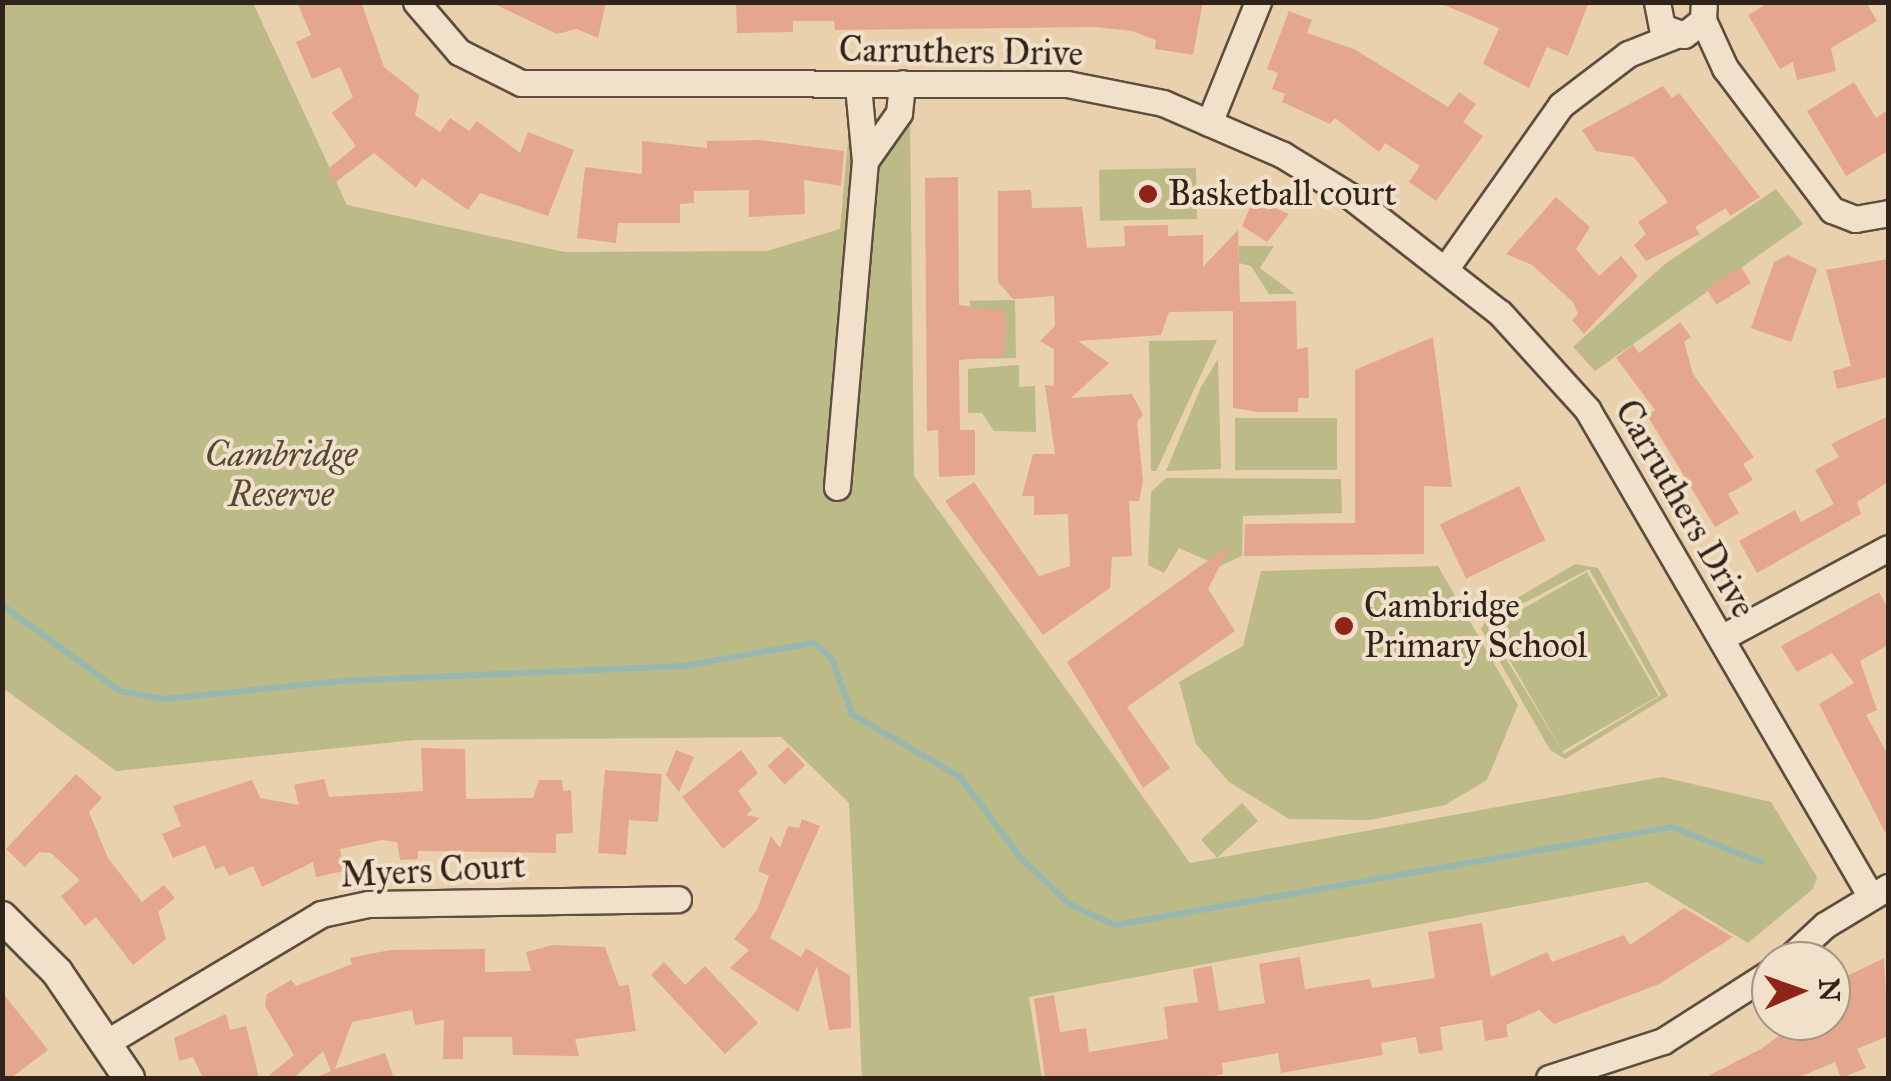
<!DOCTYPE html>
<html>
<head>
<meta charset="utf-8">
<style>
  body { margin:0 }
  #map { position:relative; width:1891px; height:1081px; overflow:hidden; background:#e9d1ae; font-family:"IM FELL Great Primer",serif }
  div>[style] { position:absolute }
  .green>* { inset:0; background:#bcba86; transform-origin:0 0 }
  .stream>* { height:6px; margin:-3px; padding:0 3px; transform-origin:3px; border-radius:3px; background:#98b7af }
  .building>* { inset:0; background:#e4a68d; transform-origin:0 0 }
  .roads { filter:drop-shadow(2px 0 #5e4e3f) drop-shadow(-2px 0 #5e4e3f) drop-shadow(0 2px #5e4e3f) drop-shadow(0 -2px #5e4e3f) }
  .minor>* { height:25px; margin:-12.5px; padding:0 12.5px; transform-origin:12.5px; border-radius:12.5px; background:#f1e1ca }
  .tertiary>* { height:30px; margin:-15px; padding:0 15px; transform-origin:15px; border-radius:15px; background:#f1e1ca }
  .dots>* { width:28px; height:28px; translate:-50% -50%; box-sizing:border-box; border:5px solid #f1e1ca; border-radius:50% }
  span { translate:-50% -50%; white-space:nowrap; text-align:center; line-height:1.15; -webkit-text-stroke:8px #f1e1ca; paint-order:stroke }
  .street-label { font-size:35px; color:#30231a }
  .poi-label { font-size:35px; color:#30231a }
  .left { translate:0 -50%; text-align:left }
  .park-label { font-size:35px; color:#534935; font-style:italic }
  .frame { position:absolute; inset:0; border:5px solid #30231a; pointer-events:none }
  .north { position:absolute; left:1751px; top:941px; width:100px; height:100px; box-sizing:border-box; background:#f1e1ca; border:2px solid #a49584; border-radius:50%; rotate:88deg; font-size:28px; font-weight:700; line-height:40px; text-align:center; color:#30231a }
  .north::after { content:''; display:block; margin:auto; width:35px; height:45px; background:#8f2418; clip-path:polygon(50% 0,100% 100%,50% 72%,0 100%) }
</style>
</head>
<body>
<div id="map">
  <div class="green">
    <div style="clip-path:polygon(2px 3px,253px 3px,347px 205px,565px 252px,767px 251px,840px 229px,850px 118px,910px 118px,914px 476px,1190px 863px,1662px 777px,1771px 802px,1817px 877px,1813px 889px,1748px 943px,1647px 882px,1029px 997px,1042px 1078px,862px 1078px,849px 803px,781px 737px,415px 740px,116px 771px,3px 688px)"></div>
    <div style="left:1196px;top:168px;width:51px;height:97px;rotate:89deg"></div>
    <div style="clip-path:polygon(1776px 189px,1803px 224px,1595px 371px,1573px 347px,1665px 264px)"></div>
    <div style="clip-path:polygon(1239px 246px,1274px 246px,1260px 268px,1295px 294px,1269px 294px,1251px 266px,1239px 263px)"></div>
    <div style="left:1015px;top:300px;width:58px;height:45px;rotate:89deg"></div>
    <div style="clip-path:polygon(1217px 340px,1156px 471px,1151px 471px,1149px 341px)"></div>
    <div style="clip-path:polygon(1218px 359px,1221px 469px,1166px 471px,1201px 387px)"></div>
    <div style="clip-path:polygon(1019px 365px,1019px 387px,1035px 386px,1036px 432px,994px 431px,982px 413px,968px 413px,968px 369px)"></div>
    <div style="left:1337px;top:418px;width:52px;height:102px;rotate:90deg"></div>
    <div style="clip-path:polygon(1166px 478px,1341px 479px,1342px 513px,1243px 516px,1242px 556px,1220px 566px,1179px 548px,1164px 573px,1148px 565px,1151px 492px)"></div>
    <div style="clip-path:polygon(evenodd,1575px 564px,1598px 568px,1668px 696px,1565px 759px,1550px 750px,1481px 629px,1490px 614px,1575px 564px,1589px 569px,1661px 695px,1564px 754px,1488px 629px,1495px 618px,1589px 569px)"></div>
    <div style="clip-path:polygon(1438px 566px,1518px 705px,1487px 780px,1445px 805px,1369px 820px,1289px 819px,1229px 782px,1196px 744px,1179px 682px,1243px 646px,1261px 571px)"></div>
    <div style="left:1587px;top:572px;width:143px;height:111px;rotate:60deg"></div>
    <div style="left:1242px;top:803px;width:24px;height:55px;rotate:48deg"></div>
  </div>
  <div class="stream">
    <div style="left:2px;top:605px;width:146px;rotate:36.1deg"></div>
    <div style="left:120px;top:691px;width:45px;rotate:10.3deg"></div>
    <div style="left:164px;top:699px;width:178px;rotate:-5.8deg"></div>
    <div style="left:341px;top:681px;width:342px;rotate:-2.5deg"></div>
    <div style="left:683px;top:666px;width:133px;rotate:-10deg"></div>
    <div style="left:814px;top:643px;width:24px;rotate:42deg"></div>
    <div style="left:832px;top:659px;width:59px;rotate:70deg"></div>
    <div style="left:852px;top:714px;width:125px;rotate:30.3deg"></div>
    <div style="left:960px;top:777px;width:100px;rotate:53.1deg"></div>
    <div style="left:1020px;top:857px;width:68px;rotate:43.8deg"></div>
    <div style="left:1069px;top:904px;width:51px;rotate:24.5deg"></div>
    <div style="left:1115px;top:925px;width:566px;rotate:-9.98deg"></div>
    <div style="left:1672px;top:827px;width:96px;rotate:21.5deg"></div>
  </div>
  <div class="building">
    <div style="clip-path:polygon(297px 2px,361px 2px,384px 67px,419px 95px,415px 115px,440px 132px,450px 118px,469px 131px,477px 121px,520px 153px,528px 132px,574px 150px,548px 216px,480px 193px,468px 210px,422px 178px,416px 188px,374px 153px,336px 182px,327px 170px,356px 146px,332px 113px,353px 97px,340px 67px,312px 79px,296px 42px,311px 35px)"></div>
    <div style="clip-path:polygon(490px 2px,606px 2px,598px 38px,577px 29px,557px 34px)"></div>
    <div style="clip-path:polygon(736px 2px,1203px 2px,1193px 55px,1155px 49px,1156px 40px,1132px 31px,1095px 27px,835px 30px,834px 21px,793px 21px,793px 32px,737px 33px)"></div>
    <div style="clip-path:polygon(1437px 2px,1589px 2px,1568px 56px,1547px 47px,1529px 88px,1483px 64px,1499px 28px)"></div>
    <div style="clip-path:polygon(1770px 2px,1866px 2px,1877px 21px,1831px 48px,1836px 71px,1797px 80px,1793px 62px,1780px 69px,1748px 15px)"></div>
    <div style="clip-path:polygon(1289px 11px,1312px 20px,1307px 33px,1354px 49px,1448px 107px,1459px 92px,1476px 104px,1463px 122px,1483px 136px,1436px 201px,1409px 182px,1420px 166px,1385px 143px,1379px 152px,1335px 118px,1330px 124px,1282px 102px,1285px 94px,1272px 89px,1278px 73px,1267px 69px)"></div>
    <div style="clip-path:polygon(1854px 82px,1876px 118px,1888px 110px,1888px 151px,1846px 176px,1807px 111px)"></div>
    <div style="clip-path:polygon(1663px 86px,1672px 98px,1679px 93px,1760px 197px,1730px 216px,1726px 208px,1695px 227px,1700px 234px,1646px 261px,1634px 245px,1646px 234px,1638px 222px,1668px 202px,1634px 157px,1596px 151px,1582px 130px)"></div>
    <div style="clip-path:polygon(761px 140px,844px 151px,841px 186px,804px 180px,805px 214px,749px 217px,749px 190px,694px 191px,694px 203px,680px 204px,680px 223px,618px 223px,616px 243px,577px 238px,585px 167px,642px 174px,642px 141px,707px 148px,707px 141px)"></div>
    <div style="clip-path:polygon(958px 177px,959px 305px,1005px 311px,1006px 330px,1004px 356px,959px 360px,960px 430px,975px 430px,975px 475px,939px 477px,938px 430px,927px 431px,925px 178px)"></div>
    <div style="clip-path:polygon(1031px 190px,1032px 208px,1082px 207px,1087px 248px,1125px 246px,1124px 226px,1168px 225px,1168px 236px,1203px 235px,1203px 267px,1238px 230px,1240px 302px,1296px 301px,1297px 349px,1308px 347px,1309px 398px,1298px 398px,1298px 412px,1259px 412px,1233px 408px,1233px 311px,1169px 312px,1161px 335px,1078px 341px,1109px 363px,1071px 398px,1132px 394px,1143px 415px,1137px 422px,1143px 481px,1139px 501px,1129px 501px,1132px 556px,1112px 557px,1110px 588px,1043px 635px,945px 501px,974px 482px,1039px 576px,1070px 566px,1068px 514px,1034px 515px,1034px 496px,1022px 496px,1033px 454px,1055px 454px,1045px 385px,1054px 386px,1054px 349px,1040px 341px,1055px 326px,1054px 296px,1013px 299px,998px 282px,998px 191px)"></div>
    <div style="clip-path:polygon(1556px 197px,1590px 227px,1576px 249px,1599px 276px,1621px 256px,1638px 276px,1584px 334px,1572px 320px,1578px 314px,1573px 302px,1532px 265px,1506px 254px)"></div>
    <div style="clip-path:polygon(1254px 199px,1289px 214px,1267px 242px,1242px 226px)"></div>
    <div style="clip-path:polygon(1788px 255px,1817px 269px,1791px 342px,1751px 328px,1774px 262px)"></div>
    <div style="clip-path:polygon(1888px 259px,1888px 377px,1837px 389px,1833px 371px,1851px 366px,1826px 270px)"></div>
    <div style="left:1741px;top:267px;width:19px;height:41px;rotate:58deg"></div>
    <div style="clip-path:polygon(1680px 322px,1691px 337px,1684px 342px,1693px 374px,1754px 457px,1743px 464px,1753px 480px,1728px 494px,1739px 513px,1715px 527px,1647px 415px,1655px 410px,1616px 358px,1633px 345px,1639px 353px)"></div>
    <div style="clip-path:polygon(1433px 337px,1452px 487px,1424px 486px,1424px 554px,1244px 556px,1245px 524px,1355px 523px,1355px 370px)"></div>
    <div style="clip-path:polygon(1888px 416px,1888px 482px,1857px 502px,1861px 514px,1757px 573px,1739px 541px,1795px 510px,1801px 522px,1834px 504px,1815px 470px,1839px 457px,1831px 444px)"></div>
    <div style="left:1519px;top:486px;width:60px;height:88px;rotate:64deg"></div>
    <div style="clip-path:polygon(1231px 544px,1208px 589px,1235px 631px,1127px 707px,1170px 768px,1143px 788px,1067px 662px)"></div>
    <div style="clip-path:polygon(1879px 592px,1888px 609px,1888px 645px,1860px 661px,1877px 710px,1866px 715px,1888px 755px,1888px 838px,1819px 704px,1854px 683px,1832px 653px,1797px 672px,1781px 646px)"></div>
    <div style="left:788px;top:747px;width:25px;height:28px;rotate:47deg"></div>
    <div style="clip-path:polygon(421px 748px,465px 749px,466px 799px,533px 798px,539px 780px,562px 780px,563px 791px,571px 790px,573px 833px,556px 834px,556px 853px,418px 851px,418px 859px,400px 860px,397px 842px,382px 840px,340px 849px,344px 871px,316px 877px,313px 862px,262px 887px,253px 866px,229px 876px,224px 866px,215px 869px,205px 845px,173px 858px,162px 834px,181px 826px,173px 806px,252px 780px,260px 798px,299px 805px,294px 785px,324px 779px,329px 797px,423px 791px)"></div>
    <div style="clip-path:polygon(676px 750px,694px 757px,679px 792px,666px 775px)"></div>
    <div style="clip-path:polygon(741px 750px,758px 773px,738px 791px,752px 810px,746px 815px,760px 818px,723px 849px,682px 797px)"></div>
    <div style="clip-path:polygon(605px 770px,662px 774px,658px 822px,629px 820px,626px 855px,598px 853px)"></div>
    <div style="clip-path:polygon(76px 774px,102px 798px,89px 812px,108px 858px,142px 902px,164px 885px,175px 898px,158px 912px,166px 939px,133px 965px,96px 917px,85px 926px,61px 896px,80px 880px,51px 853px,39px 852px,25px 867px,6px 849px)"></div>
    <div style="clip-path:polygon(802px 819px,820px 826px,770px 938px,801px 957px,806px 948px,850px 976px,851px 1028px,829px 1030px,817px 966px,798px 1012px,730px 968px,749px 950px,734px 939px,757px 910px,769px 876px,758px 871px,771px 836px,780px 848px,788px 826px,799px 828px)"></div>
    <div style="clip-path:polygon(1684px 908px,1733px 937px,1659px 984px,1554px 1024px,1539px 1010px,1506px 1025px,1508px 1037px,1485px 1041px,1482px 1020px,1440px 1027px,1443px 1050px,1419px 1054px,1416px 1037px,1381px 1043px,1383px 1055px,1281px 1073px,1278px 1053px,1222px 1063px,1223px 1074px,1203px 1078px,1045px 1078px,1034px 999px,1054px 995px,1060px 1032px,1086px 1028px,1089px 1052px,1168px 1039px,1164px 1007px,1198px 1002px,1193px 969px,1212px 966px,1219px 1011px,1265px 1003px,1259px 964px,1300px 957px,1305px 989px,1370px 979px,1372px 988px,1435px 978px,1428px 932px,1482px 923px,1491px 977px,1547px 952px,1552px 962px,1624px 935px,1630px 945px)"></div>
    <div style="clip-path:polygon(553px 945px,605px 947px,619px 986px,629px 985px,636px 1031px,575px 1039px,579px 1056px,513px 1055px,512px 1037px,463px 1037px,463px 1059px,443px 1059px,444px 1020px,415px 1025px,412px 1010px,352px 1022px,335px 1069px,385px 1053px,394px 1078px,315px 1078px,331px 1071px,323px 1051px,294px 1078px,266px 1078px,294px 1055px,265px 1006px,267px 994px,291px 980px,296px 986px,352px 964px,350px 958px,390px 950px,485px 949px,485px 972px,531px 971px,526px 952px)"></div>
    <div style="clip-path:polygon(1884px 958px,1888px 1036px,1857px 1049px,1866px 1068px,1841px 1078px,1835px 1062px,1797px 1078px,1704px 1078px,1761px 1049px,1789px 1028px,1787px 1021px,1831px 1021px,1835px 982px)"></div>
    <div style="clip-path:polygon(664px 962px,685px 985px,705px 966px,758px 1023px,725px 1054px,651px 975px)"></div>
    <div style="clip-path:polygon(2px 992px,48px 1050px,11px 1078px,2px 1078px)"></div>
    <div style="clip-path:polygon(226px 1014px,230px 1030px,246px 1026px,259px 1078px,203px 1078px,193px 1057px,179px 1061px,174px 1038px)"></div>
  </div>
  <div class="roads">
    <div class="minor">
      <div style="left:416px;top:2px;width:66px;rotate:49.3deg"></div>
      <div style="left:459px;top:52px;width:69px;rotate:26.6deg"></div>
      <div style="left:521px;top:83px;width:546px;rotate:0.1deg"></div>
      <div style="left:1067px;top:84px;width:98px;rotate:11.2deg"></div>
      <div style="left:1163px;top:103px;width:131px;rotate:23.4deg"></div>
      <div style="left:1283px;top:155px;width:79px;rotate:31.5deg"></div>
      <div style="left:1350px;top:196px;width:190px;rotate:38deg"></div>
      <div style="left:1500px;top:313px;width:130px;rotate:47.8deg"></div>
      <div style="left:1587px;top:409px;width:562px;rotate:59.79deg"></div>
      <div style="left:1657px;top:2px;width:25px;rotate:79deg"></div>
      <div style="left:1662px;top:27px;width:23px;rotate:20deg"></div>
      <div style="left:1684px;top:35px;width:24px;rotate:-38deg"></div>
      <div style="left:1703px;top:20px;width:18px;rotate:-87deg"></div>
      <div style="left:1703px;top:20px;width:53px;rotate:65.4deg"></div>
      <div style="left:1725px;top:68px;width:178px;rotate:53deg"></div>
      <div style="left:1832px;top:210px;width:25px;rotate:21deg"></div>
      <div style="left:1855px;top:219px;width:34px;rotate:-10deg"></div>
      <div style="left:1209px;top:123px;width:131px;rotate:-68deg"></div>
      <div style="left:865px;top:161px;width:59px;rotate:-54.7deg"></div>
      <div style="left:899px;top:113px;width:30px;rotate:-84deg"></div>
      <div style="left:1446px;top:268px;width:199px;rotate:-54.8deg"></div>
      <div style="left:1561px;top:105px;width:84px;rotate:-37.3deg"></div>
      <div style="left:1628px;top:54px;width:52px;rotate:-21.6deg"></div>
      <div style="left:837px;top:487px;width:327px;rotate:-85.1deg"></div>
      <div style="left:865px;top:161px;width:76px;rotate:-95.3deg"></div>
      <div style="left:1721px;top:638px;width:190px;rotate:-28.3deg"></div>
      <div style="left:1786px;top:961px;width:53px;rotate:-42.7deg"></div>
      <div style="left:1825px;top:925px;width:74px;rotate:-31.1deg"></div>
      <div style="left:109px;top:1041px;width:247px;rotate:-30.9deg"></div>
      <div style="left:321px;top:914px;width:48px;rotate:-12deg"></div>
      <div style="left:368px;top:904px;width:310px;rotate:-0.9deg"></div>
      <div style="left:1549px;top:1078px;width:120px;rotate:-18deg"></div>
      <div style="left:1663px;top:1041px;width:128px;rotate:-32.6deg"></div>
    </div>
    <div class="tertiary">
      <div style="left:2px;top:917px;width:78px;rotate:45deg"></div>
      <div style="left:57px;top:972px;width:128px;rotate:55.8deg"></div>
    </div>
  </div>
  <div class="dots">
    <div style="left:1148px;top:194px;background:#8f2418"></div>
    <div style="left:1344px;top:626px;background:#8f2418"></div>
  </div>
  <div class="street-label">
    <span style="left:961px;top:52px;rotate:1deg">Carruthers Drive</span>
    <span style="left:1685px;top:509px;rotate:60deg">Carruthers Drive</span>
    <span style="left:433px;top:871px;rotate:-3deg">Myers Court</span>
  </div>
  <div class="poi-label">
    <span class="left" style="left:1168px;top:194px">Basketball court</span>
    <span class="left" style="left:1364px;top:626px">Cambridge<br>Primary School</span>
  </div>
  <div class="park-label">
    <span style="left:281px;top:475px">Cambridge<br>Reserve</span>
  </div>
  <div class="frame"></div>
  <div class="north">N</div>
</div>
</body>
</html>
